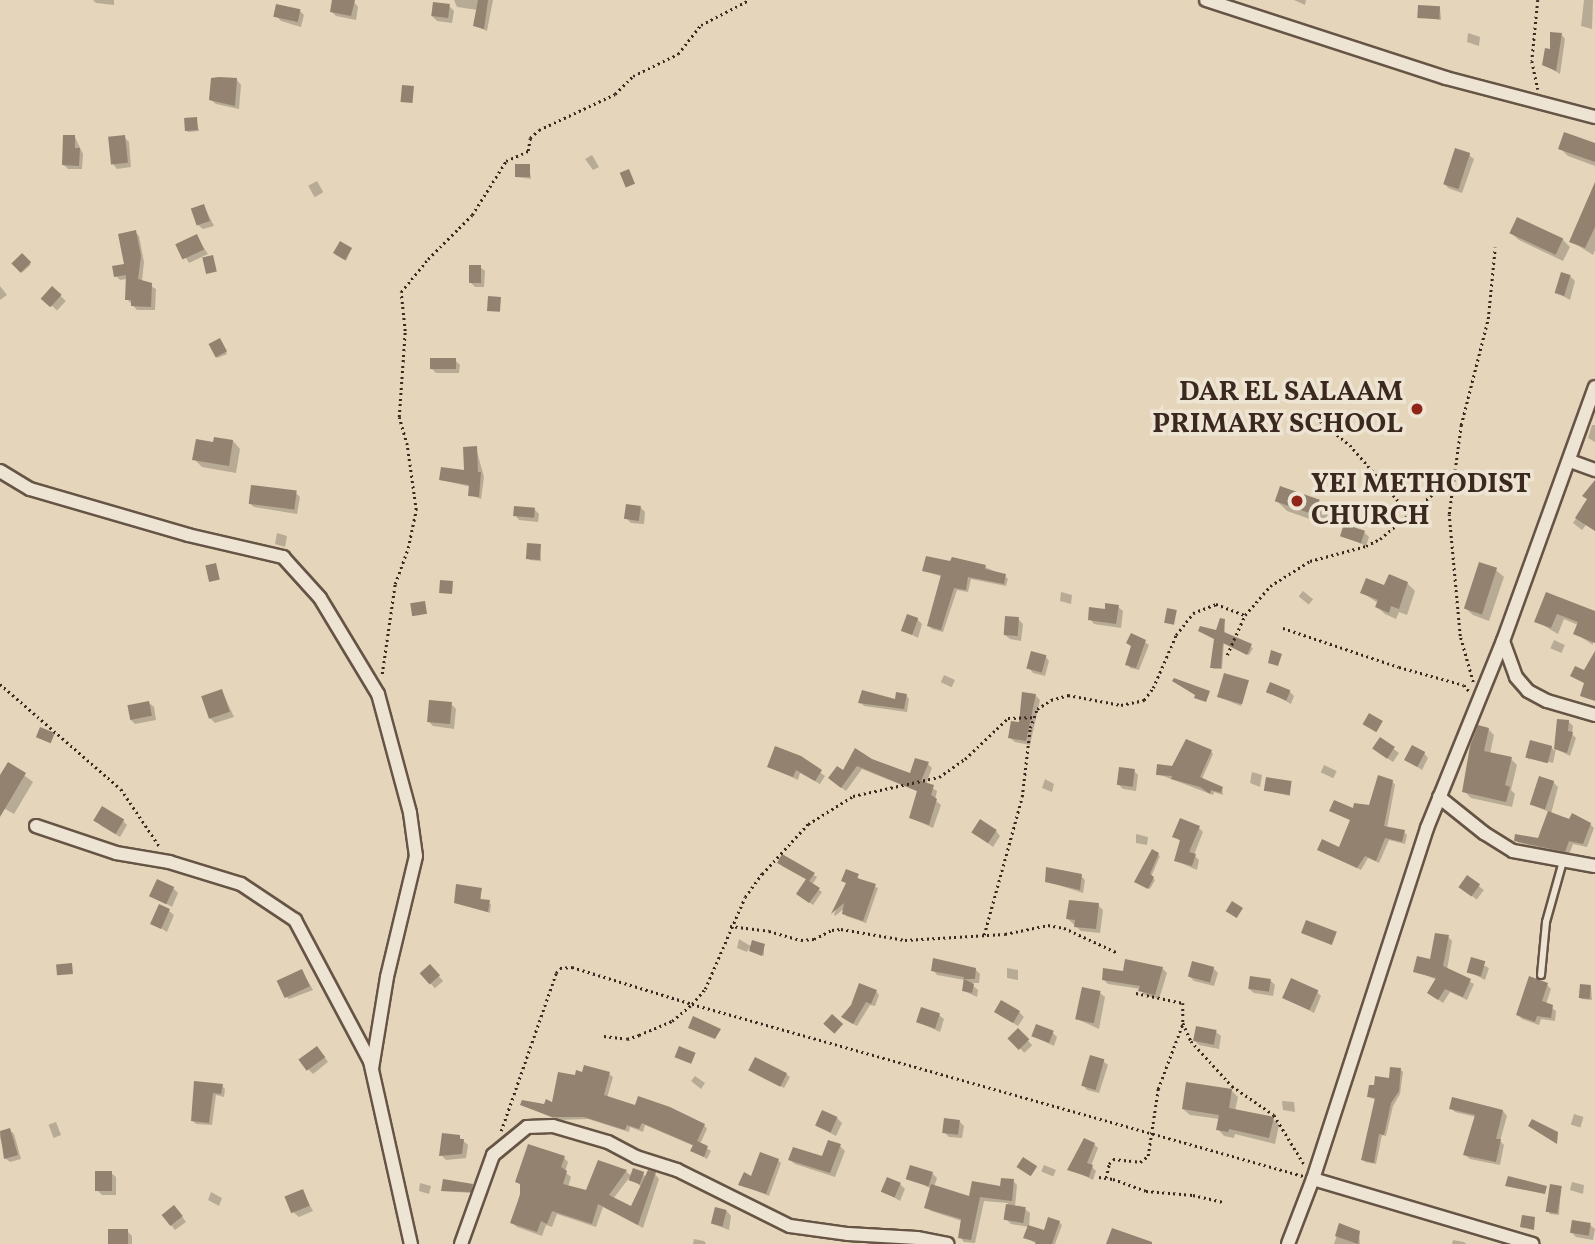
<!DOCTYPE html>
<html>
<head>
<meta charset="utf-8">
<style>
  body { margin:0 }
  #map { position:relative; width:1595px; height:1244px; overflow:hidden; background:#e5d6bb; font-family:Vollkorn,serif }
  div>[style] { position:absolute }
  .shadow>* { inset:0; background:#0003; transform-origin:0 0 }
  .building>* { inset:0; background:#938270; transform-origin:0 0 }
  .path>* { height:2.5px; margin-top:-1.25px; transform-origin:0; background:repeating-linear-gradient(90deg,#3b281e 0 2px,transparent 0 5.5px) }
  .roads { filter:drop-shadow(2px 0 #665445) drop-shadow(-2px 0 #665445) drop-shadow(0 2px #665445) drop-shadow(0 -2px #665445) }
  .lane>* { height:6px; margin:-3px; padding:0 3px; transform-origin:3px; border-radius:3px; background:#eee4d3 }
  .street>* { height:12px; margin:-6px; padding:0 6px; transform-origin:6px; border-radius:6px; background:#eee4d3 }
  .dots>* { width:19px; height:19px; translate:-50% -50%; box-sizing:border-box; border:4px solid #eee4d3; border-radius:50% }
  span { translate:-50% -50%; white-space:nowrap; text-align:center; line-height:1.15; -webkit-text-stroke:7px #eee4d3; paint-order:stroke }
  .poi-label { font-size:28px; color:#3b281e; font-weight:700 }
  .right { translate:-100% -50%; text-align:right }
  .left { translate:0 -50%; text-align:left }
</style>
</head>
<body>
<div id="map">
  <div class="shadow">
    <div style="clip-path:polygon(93px 0,114px 0,114px 5px,96px 3px)"></div>
    <div style="clip-path:polygon(334px 0,354px 2px,358px 7px,356px 20px,336px 16px,332px 12px)"></div>
    <div style="clip-path:polygon(454px 0,493px 0,487px 31px,475px 26px,478px 10px,457px 7px)"></div>
    <div style="clip-path:polygon(1294px 0,1306px 0,1305px 5px)"></div>
    <div style="clip-path:polygon(1584px 0,1593px 0,1592px 29px,1581px 26px)"></div>
    <div style="clip-path:polygon(449px 6px,454px 11px,452px 23px,437px 21px,432px 16px)"></div>
    <div style="clip-path:polygon(1440px 8px,1441px 20px,1420px 17px)"></div>
    <div style="clip-path:polygon(299px 10px,304px 15px,301px 27px,281px 21px,276px 16px)"></div>
    <div style="clip-path:polygon(1468px 33px,1480px 37px,1479px 46px,1467px 42px)"></div>
    <div style="clip-path:polygon(1562px 35px,1565px 39px,1560px 74px,1544px 64px)"></div>
    <div style="clip-path:polygon(237px 80px,241px 85px,239px 109px,216px 104px,211px 100px)"></div>
    <div style="clip-path:polygon(196px 119px,199px 131px,188px 132px,186px 130px)"></div>
    <div style="clip-path:polygon(75px 137px,83px 154px,82px 169px,68px 169px,64px 165px)"></div>
    <div style="clip-path:polygon(124px 137px,129px 142px,131px 167px,117px 169px,113px 164px)"></div>
    <div style="clip-path:polygon(1595px 145px,1595px 166px,1568px 156px,1560px 148px)"></div>
    <div style="clip-path:polygon(592px 155px,599px 167px,593px 170px,585px 159px)"></div>
    <div style="clip-path:polygon(1469px 155px,1474px 159px,1462px 193px,1448px 188px,1444px 183px)"></div>
    <div style="clip-path:polygon(529px 166px,531px 179px,516px 177px)"></div>
    <div style="left:317px;top:181px;width:13px;height:10px;rotate:61deg"></div>
    <div style="clip-path:polygon(1595px 202px,1595px 250px,1593px 255px,1571px 241px)"></div>
    <div style="clip-path:polygon(204px 206px,214px 226px,203px 229px,198px 225px)"></div>
    <div style="clip-path:polygon(135px 232px,139px 236px,144px 262px,142px 281px,156px 289px,155px 310px,137px 310px,127px 299px,127px 279px,120px 280px,116px 276px,126px 265px)"></div>
    <div style="clip-path:polygon(1511px 233px,1562px 239px,1570px 247px,1563px 261px,1519px 240px)"></div>
    <div style="clip-path:polygon(196px 236px,208px 254px,189px 263px,178px 245px)"></div>
    <div style="clip-path:polygon(351px 249px,346px 261px,336px 255px)"></div>
    <div style="left:22px;top:255px;width:13px;height:12px;rotate:48deg"></div>
    <div style="clip-path:polygon(480px 267px,485px 271px,484px 287px,475px 287px,470px 282px)"></div>
    <div style="clip-path:polygon(1570px 276px,1575px 281px,1570px 300px,1557px 293px)"></div>
    <div style="clip-path:polygon(0 286px,7px 295px,0 300px)"></div>
    <div style="left:52px;top:288px;width:19px;height:13px;rotate:43deg"></div>
    <div style="clip-path:polygon(222px 342px,227px 354px,217px 358px,215px 356px)"></div>
    <div style="clip-path:polygon(455px 360px,460px 365px,459px 373px,436px 373px,431px 368px)"></div>
    <div style="clip-path:polygon(1592px 425px,1595px 425px,1595px 442px,1588px 438px)"></div>
    <div style="clip-path:polygon(233px 441px,240px 449px,236px 473px,202px 467px,194px 459px,214px 444px)"></div>
    <div style="clip-path:polygon(476px 448px,484px 477px,481px 499px,470px 495px,471px 487px,441px 480px,466px 472px)"></div>
    <div style="clip-path:polygon(1595px 491px,1595px 514px,1582px 530px,1573px 523px)"></div>
    <div style="clip-path:polygon(296px 493px,300px 497px,297px 514px,254px 507px,249px 503px)"></div>
    <div style="clip-path:polygon(1277px 501px,1319px 502px,1329px 512px,1324px 524px,1287px 511px)"></div>
    <div style="clip-path:polygon(640px 507px,645px 512px,644px 524px,631px 523px,626px 518px)"></div>
    <div style="clip-path:polygon(534px 509px,539px 514px,538px 522px,519px 520px,515px 515px)"></div>
    <div style="clip-path:polygon(1364px 532px,1369px 537px,1366px 546px,1342px 535px)"></div>
    <div style="clip-path:polygon(277px 533px,287px 536px,285px 547px,275px 544px)"></div>
    <div style="clip-path:polygon(540px 546px,541px 561px,530px 560px,528px 558px)"></div>
    <div style="clip-path:polygon(985px 567px,1005px 576px,1008px 579px,1006px 586px,971px 579px,968px 592px,957px 590px,943px 632px,932px 629px,929px 626px,943px 577px,924px 571px)"></div>
    <div style="clip-path:polygon(1496px 570px,1504px 577px,1489px 621px,1473px 615px,1465px 608px)"></div>
    <div style="clip-path:polygon(1407px 583px,1415px 591px,1407px 615px,1399px 612px,1396px 619px,1385px 614px,1377px 607px,1379px 604px,1362px 592px)"></div>
    <div style="left:1303px;top:591px;width:13px;height:7px;rotate:39deg"></div>
    <div style="clip-path:polygon(1061px 592px,1072px 595px,1071px 604px,1060px 601px)"></div>
    <div style="clip-path:polygon(1547px 594px,1594px 613px,1595px 609px,1593px 645px,1575px 633px,1578px 625px,1564px 619px,1558px 634px,1536px 621px)"></div>
    <div style="clip-path:polygon(1118px 607px,1123px 611px,1121px 628px,1094px 624px,1090px 619px)"></div>
    <div style="clip-path:polygon(917px 619px,922px 624px,918px 638px,903px 630px)"></div>
    <div style="clip-path:polygon(1018px 619px,1023px 624px,1021px 641px,1010px 639px,1005px 635px)"></div>
    <div style="clip-path:polygon(1224px 621px,1225px 635px,1253px 648px,1249px 655px,1224px 643px,1222px 669px,1213px 669px,1216px 639px)"></div>
    <div style="left:1554px;top:640px;width:12px;height:9px;rotate:24deg"></div>
    <div style="clip-path:polygon(1145px 642px,1149px 645px,1139px 670px,1130px 668px,1127px 664px,1132px 647px)"></div>
    <div style="clip-path:polygon(1045px 656px,1049px 661px,1045px 676px,1033px 673px,1029px 668px)"></div>
    <div style="left:944px;top:675px;width:12px;height:8px;rotate:24deg"></div>
    <div style="clip-path:polygon(1248px 681px,1241px 706px,1216px 696px)"></div>
    <div style="clip-path:polygon(222px 691px,234px 717px,215px 723px,210px 718px)"></div>
    <div style="clip-path:polygon(1268px 691px,1289px 691px,1294px 696px,1291px 704px)"></div>
    <div style="clip-path:polygon(906px 695px,909px 699px,907px 712px,864px 706px,860px 702px,896px 702px)"></div>
    <div style="clip-path:polygon(1035px 695px,1040px 700px,1030px 745px,1015px 742px,1010px 738px)"></div>
    <div style="clip-path:polygon(149px 703px,154px 707px,156px 720px,135px 724px,130px 719px)"></div>
    <div style="clip-path:polygon(451px 704px,456px 709px,454px 729px,433px 726px,429px 722px)"></div>
    <div style="clip-path:polygon(1558px 721px,1569px 722px,1573px 726px,1572px 734px,1576px 738px,1570px 756px,1556px 749px,1553px 763px,1530px 757px,1530px 760px,1527px 757px,1551px 747px,1555px 751px)"></div>
    <div style="clip-path:polygon(1488px 729px,1494px 735px,1490px 754px,1511px 759px,1517px 765px,1511px 790px,1515px 794px,1512px 807px,1471px 798px,1464px 791px)"></div>
    <div style="clip-path:polygon(1380px 739px,1399px 753px,1393px 762px,1379px 753px)"></div>
    <div style="clip-path:polygon(856px 750px,871px 760px,911px 775px,928px 764px,932px 768px,926px 784px,937px 791px,935px 800px,941px 805px,933px 828px,911px 818px,919px 792px,862px 769px,846px 791px,834px 782px,844px 773px)"></div>
    <div style="clip-path:polygon(1211px 751px,1213px 754px,1202px 779px,1222px 788px,1223px 795px,1214px 792px,1213px 795px,1158px 774px)"></div>
    <div style="clip-path:polygon(1424px 753px,1428px 758px,1422px 770px,1407px 760px)"></div>
    <div style="clip-path:polygon(800px 758px,825px 776px,820px 784px,800px 773px,798px 780px,769px 767px)"></div>
    <div style="clip-path:polygon(9px 764px,33px 782px,14px 814px,0 806px,0 779px)"></div>
    <div style="left:1324px;top:765px;width:14px;height:8px;rotate:25deg"></div>
    <div style="clip-path:polygon(1134px 771px,1138px 775px,1136px 791px,1123px 789px,1118px 784px)"></div>
    <div style="clip-path:polygon(1252px 772px,1262px 775px,1260px 787px,1250px 783px)"></div>
    <div style="clip-path:polygon(1045px 779px,1054px 784px,1052px 792px,1042px 788px)"></div>
    <div style="clip-path:polygon(1392px 781px,1395px 785px,1387px 828px,1404px 832px,1407px 835px,1405px 844px,1389px 840px,1379px 863px,1368px 858px,1361px 870px,1319px 849px,1340px 850px,1352px 821px,1331px 811px,1370px 807px)"></div>
    <div style="clip-path:polygon(1553px 782px,1558px 787px,1551px 814px,1590px 824px,1594px 828px,1587px 847px,1573px 844px,1569px 855px,1519px 843px,1515px 839px,1539px 840px,1549px 812px,1533px 805px)"></div>
    <div style="clip-path:polygon(1291px 783px,1290px 796px,1264px 790px)"></div>
    <div style="clip-path:polygon(123px 821px,127px 825px,120px 837px,100px 825px)"></div>
    <div style="clip-path:polygon(1199px 828px,1203px 832px,1194px 855px,1199px 860px,1197px 870px,1176px 861px,1182px 842px,1174px 836px)"></div>
    <div style="clip-path:polygon(996px 831px,1000px 836px,993px 847px,978px 836px)"></div>
    <div style="clip-path:polygon(1136px 834px,1148px 837px,1147px 845px,1136px 843px)"></div>
    <div style="clip-path:polygon(1152px 852px,1160px 856px,1151px 877px,1155px 880px,1150px 889px,1138px 883px)"></div>
    <div style="clip-path:polygon(782px 856px,817px 877px,812px 885px,822px 892px,813px 905px,801px 897px,807px 880px,782px 866px)"></div>
    <div style="clip-path:polygon(858px 876px,859px 881px,878px 888px,866px 923px,846px 916px,845px 908px,835px 916px,834px 914px,848px 884px)"></div>
    <div style="clip-path:polygon(1081px 876px,1085px 880px,1083px 893px,1046px 881px)"></div>
    <div style="left:1468px;top:878px;width:20px;height:12px;rotate:37deg"></div>
    <div style="clip-path:polygon(173px 888px,178px 893px,172px 907px,152px 896px)"></div>
    <div style="clip-path:polygon(481px 890px,481px 901px,491px 904px,490px 913px,456px 903px)"></div>
    <div style="clip-path:polygon(1098px 905px,1103px 910px,1100px 933px,1081px 931px,1068px 919px)"></div>
    <div style="clip-path:polygon(169px 911px,174px 915px,167px 932px,153px 923px)"></div>
    <div style="clip-path:polygon(1448px 937px,1452px 941px,1447px 970px,1474px 984px,1467px 1000px,1450px 992px,1443px 1003px,1429px 993px,1437px 980px,1415px 971px,1432px 961px)"></div>
    <div style="clip-path:polygon(739px 939px,752px 947px,764px 946px,764px 956px,749px 948px,747px 952px,737px 948px)"></div>
    <div style="clip-path:polygon(1472px 959px,1489px 968px,1485px 980px,1468px 971px)"></div>
    <div style="left:430px;top:966px;width:20px;height:11px;rotate:49deg"></div>
    <div style="clip-path:polygon(1007px 968px,1018px 970px,1018px 980px,1007px 978px)"></div>
    <div style="clip-path:polygon(1162px 968px,1167px 973px,1159px 999px,1145px 995px,1141px 989px,1108px 984px,1103px 979px,1124px 973px)"></div>
    <div style="clip-path:polygon(1213px 968px,1218px 973px,1214px 986px,1194px 981px,1189px 976px)"></div>
    <div style="clip-path:polygon(975px 969px,980px 974px,979px 983px,970px 983px,978px 990px,977px 997px,964px 991px,965px 980px,937px 975px,933px 970px)"></div>
    <div style="clip-path:polygon(302px 971px,313px 990px,289px 999px,284px 995px)"></div>
    <div style="clip-path:polygon(1270px 980px,1275px 985px,1273px 996px,1254px 993px,1249px 989px)"></div>
    <div style="clip-path:polygon(1547px 985px,1551px 989px,1546px 1004px,1556px 1011px,1555px 1021px,1541px 1019px,1539px 1025px,1522px 1019px,1518px 1015px)"></div>
    <div style="clip-path:polygon(1591px 987px,1592px 1000px,1582px 999px,1580px 997px)"></div>
    <div style="clip-path:polygon(876px 991px,879px 995px,875px 1006px,870px 1005px,857px 1026px,846px 1020px)"></div>
    <div style="clip-path:polygon(1317px 992px,1321px 996px,1314px 1013px,1285px 997px)"></div>
    <div style="clip-path:polygon(1100px 993px,1105px 997px,1099px 1029px,1077px 1019px)"></div>
    <div style="clip-path:polygon(996px 1012px,1019px 1012px,1024px 1017px,1018px 1026px)"></div>
    <div style="clip-path:polygon(939px 1015px,944px 1019px,940px 1032px,918px 1022px)"></div>
    <div style="left:1018px;top:1030px;width:21px;height:11px;rotate:47deg"></div>
    <div style="clip-path:polygon(1216px 1032px,1221px 1036px,1219px 1049px,1199px 1045px,1195px 1041px)"></div>
    <div style="clip-path:polygon(1053px 1033px,1057px 1037px,1054px 1046px,1033px 1036px)"></div>
    <div style="clip-path:polygon(321px 1052px,328px 1062px,313px 1074px,308px 1069px)"></div>
    <div style="clip-path:polygon(1103px 1061px,1108px 1065px,1099px 1093px,1087px 1090px,1083px 1085px)"></div>
    <div style="clip-path:polygon(1401px 1070px,1403px 1072px,1400px 1094px,1393px 1106px,1386px 1136px,1382px 1135px,1376px 1164px,1365px 1162px,1363px 1159px,1376px 1100px,1369px 1097px)"></div>
    <div style="clip-path:polygon(752px 1071px,786px 1074px,790px 1077px,784px 1088px)"></div>
    <div style="clip-path:polygon(609px 1074px,613px 1077px,607px 1098px,704px 1125px,707px 1129px,700px 1144px,711px 1151px,707px 1159px,692px 1151px,694px 1146px,645px 1125px,643px 1132px,630px 1127px,629px 1132px,588px 1119px,557px 1120px,522px 1104px,554px 1104px,576px 1077px)"></div>
    <div style="clip-path:polygon(695px 1076px,705px 1083px,701px 1089px,691px 1081px)"></div>
    <div style="clip-path:polygon(195px 1083px,222px 1086px,225px 1089px,224px 1097px,216px 1095px,212px 1125px,196px 1124px,192px 1120px)"></div>
    <div style="clip-path:polygon(1231px 1090px,1238px 1097px,1235px 1111px,1273px 1119px,1279px 1125px,1275px 1144px,1235px 1134px,1234px 1138px,1224px 1136px,1218px 1129px,1220px 1119px,1190px 1115px,1183px 1109px)"></div>
    <div style="clip-path:polygon(1282px 1101px,1294px 1102px,1295px 1112px,1283px 1110px)"></div>
    <div style="clip-path:polygon(1451px 1108px,1503px 1111px,1507px 1116px,1500px 1141px,1504px 1145px,1500px 1165px,1470px 1159px,1465px 1155px,1476px 1117px,1455px 1112px)"></div>
    <div style="left:1574px;top:1114px;width:10px;height:11px;rotate:17deg"></div>
    <div style="clip-path:polygon(837px 1118px,842px 1123px,836px 1136px,817px 1126px)"></div>
    <div style="clip-path:polygon(959px 1121px,964px 1126px,962px 1138px,949px 1137px,944px 1132px)"></div>
    <div style="left:56px;top:1122px;width:14px;height:8px;rotate:69deg"></div>
    <div style="clip-path:polygon(9px 1130px,14px 1134px,21px 1159px,10px 1162px,5px 1158px,0 1137px,0 1132px)"></div>
    <div style="clip-path:polygon(459px 1137px,468px 1145px,466px 1158px,446px 1160px,441px 1155px)"></div>
    <div style="clip-path:polygon(1094px 1144px,1098px 1148px,1091px 1166px,1096px 1171px,1093px 1180px,1070px 1169px)"></div>
    <div style="clip-path:polygon(840px 1146px,845px 1151px,835px 1177px,795px 1164px,790px 1160px,823px 1158px)"></div>
    <div style="clip-path:polygon(evenodd,564px 1158px,568px 1162px,565px 1172px,571px 1177px,568px 1187px,587px 1192px,626px 1171px,632px 1177px,634px 1170px,647px 1177px,655px 1174px,659px 1179px,643px 1228px,603px 1207px,596px 1227px,557px 1214px,552px 1227px,546px 1225px,542px 1236px,517px 1227px,512px 1223px,522px 1186px,517px 1181px,564px 1158px,629px 1178px,642px 1187px,632px 1209px,613px 1199px,629px 1178px)"></div>
    <div style="clip-path:polygon(778px 1160px,781px 1163px,769px 1196px,740px 1184px)"></div>
    <div style="left:1044px;top:1165px;width:13px;height:7px;rotate:23deg"></div>
    <div style="clip-path:polygon(111px 1173px,116px 1177px,116px 1195px,102px 1195px,97px 1190px)"></div>
    <div style="clip-path:polygon(932px 1173px,937px 1178px,934px 1187px,971px 1198px,1013px 1181px,1017px 1185px,1015px 1207px,1025px 1209px,1030px 1213px,1029px 1227px,1011px 1224px,1006px 1219px,1008px 1203px,984px 1201px,975px 1243px,964px 1242px,960px 1237px,962px 1221px,931px 1211px,926px 1207px,932px 1189px,908px 1178px)"></div>
    <div style="clip-path:polygon(1572px 1182px,1584px 1185px,1583px 1194px,1570px 1190px)"></div>
    <div style="clip-path:polygon(420px 1183px,431px 1186px,429px 1194px,419px 1191px)"></div>
    <div style="clip-path:polygon(900px 1184px,905px 1189px,900px 1201px,883px 1191px)"></div>
    <div style="clip-path:polygon(472px 1186px,472px 1193px,442px 1191px)"></div>
    <div style="clip-path:polygon(1561px 1187px,1559px 1215px,1550px 1214px,1549px 1212px)"></div>
    <div style="clip-path:polygon(302px 1191px,313px 1211px,299px 1217px,294px 1213px)"></div>
    <div style="clip-path:polygon(211px 1192px,222px 1198px,219px 1206px,208px 1200px)"></div>
    <div style="clip-path:polygon(727px 1211px,731px 1216px,729px 1230px,713px 1224px)"></div>
    <div style="clip-path:polygon(179px 1212px,186px 1222px,175px 1230px,163px 1215px)"></div>
    <div style="clip-path:polygon(1059px 1222px,1062px 1225px,1055px 1244px,1037px 1244px,1025px 1237px,1045px 1232px)"></div>
    <div style="clip-path:polygon(1590px 1225px,1595px 1229px,1593px 1240px,1576px 1237px,1571px 1232px)"></div>
    <div style="clip-path:polygon(1340px 1226px,1359px 1233px,1360px 1244px,1334px 1244px)"></div>
    <div style="clip-path:polygon(127px 1231px,132px 1236px,132px 1244px,111px 1244px)"></div>
    <div style="clip-path:polygon(694px 1239px,704px 1241px,706px 1244px,693px 1244px)"></div>
    <div style="clip-path:polygon(1453px 1240px,1464px 1242px,1466px 1244px,1452px 1244px)"></div>
  </div>
  <div class="building">
    <div style="clip-path:polygon(332px 0,355px 0,351px 16px,330px 12px)"></div>
    <div style="clip-path:polygon(478px 0,488px 0,484px 29px,473px 26px)"></div>
    <div style="left:433px;top:2px;width:17px;height:14px;rotate:7deg"></div>
    <div style="left:276px;top:4px;width:25px;height:13px;rotate:12deg"></div>
    <div style="left:1418px;top:5px;width:22px;height:13px;rotate:3deg"></div>
    <div style="clip-path:polygon(1550px 32px,1562px 33px,1556px 71px,1542px 65px,1545px 48px,1550px 49px)"></div>
    <div style="clip-path:polygon(219px 77px,237px 78px,235px 106px,209px 100px,211px 78px)"></div>
    <div style="left:402px;top:85px;width:12px;height:17px;rotate:5deg"></div>
    <div style="left:197px;top:117px;width:13px;height:13px;rotate:86deg"></div>
    <div style="clip-path:polygon(1564px 132px,1595px 143px,1595px 162px,1558px 149px)"></div>
    <div style="clip-path:polygon(63px 135px,75px 135px,75px 148px,80px 148px,79px 166px,62px 165px)"></div>
    <div style="left:125px;top:135px;width:28px;height:17px;rotate:84deg"></div>
    <div style="left:1455px;top:148px;width:16px;height:38px;rotate:18deg"></div>
    <div style="left:515px;top:164px;width:15px;height:13px"></div>
    <div style="left:629px;top:169px;width:16px;height:10px;rotate:68deg"></div>
    <div style="clip-path:polygon(1595px 182px,1595px 227px,1585px 248px,1569px 242px)"></div>
    <div style="left:204px;top:204px;width:18px;height:14px;rotate:71deg"></div>
    <div style="left:1517px;top:217px;width:51px;height:18px;rotate:25deg"></div>
    <div style="clip-path:polygon(136px 230px,141px 256px,138px 279px,152px 283px,151px 307px,131px 306px,131px 300px,125px 300px,126px 275px,114px 277px,112px 266px,124px 264px,118px 234px)"></div>
    <div style="left:197px;top:234px;width:17px;height:24px;rotate:65deg"></div>
    <div style="left:340px;top:241px;width:14px;height:14px;rotate:30deg"></div>
    <div style="left:22px;top:253px;width:13px;height:15px;rotate:45deg"></div>
    <div style="left:213px;top:255px;width:17px;height:11px;rotate:77deg"></div>
    <div style="left:469px;top:265px;width:12px;height:18px"></div>
    <div style="left:1561px;top:272px;width:10px;height:22px;rotate:17deg"></div>
    <div style="left:52px;top:286px;width:13px;height:17px;rotate:42deg"></div>
    <div style="left:488px;top:296px;width:13px;height:15px;rotate:4deg"></div>
    <div style="left:220px;top:338px;width:15px;height:13px;rotate:62deg"></div>
    <div style="left:430px;top:358px;width:26px;height:11px"></div>
    <div style="clip-path:polygon(214px 437px,233px 440px,229px 466px,192px 460px,196px 439px,213px 442px)"></div>
    <div style="clip-path:polygon(477px 446px,478px 472px,481px 472px,479px 497px,468px 496px,469px 485px,439px 480px,441px 467px,464px 470px,463px 447px)"></div>
    <div style="clip-path:polygon(1595px 480px,1595px 531px,1575px 518px,1587px 499px,1582px 496px)"></div>
    <div style="left:251px;top:485px;width:46px;height:19px;rotate:7deg"></div>
    <div style="left:1280px;top:486px;width:42px;height:16px;rotate:19deg"></div>
    <div style="left:626px;top:504px;width:15px;height:15px;rotate:8deg"></div>
    <div style="left:514px;top:506px;width:21px;height:10px;rotate:5deg"></div>
    <div style="left:1344px;top:524px;width:22px;height:13px;rotate:18deg"></div>
    <div style="left:527px;top:543px;width:14px;height:16px;rotate:4deg"></div>
    <div style="clip-path:polygon(926px 556px,950px 561px,952px 557px,986px 565px,985px 569px,1006px 574px,1004px 584px,968px 577px,966px 590px,954px 588px,941px 630px,927px 626px,941px 575px,922px 571px)"></div>
    <div style="left:1479px;top:562px;width:19px;height:49px;rotate:18deg"></div>
    <div style="left:216px;top:563px;width:17px;height:11px;rotate:77deg"></div>
    <div style="clip-path:polygon(1389px 574px,1408px 582px,1399px 609px,1391px 606px,1389px 613px,1375px 607px,1378px 600px,1360px 593px,1366px 578px,1384px 585px)"></div>
    <div style="left:440px;top:580px;width:13px;height:13px;rotate:4deg"></div>
    <div style="clip-path:polygon(1546px 592px,1595px 611px,1595px 643px,1573px 634px,1578px 622px,1557px 614px,1551px 628px,1534px 622px)"></div>
    <div style="left:425px;top:601px;width:13px;height:15px;rotate:81deg"></div>
    <div style="clip-path:polygon(1105px 603px,1119px 605px,1116px 624px,1088px 620px,1089px 607px,1105px 609px)"></div>
    <div style="left:1167px;top:608px;width:10px;height:15px;rotate:11deg"></div>
    <div style="left:907px;top:614px;width:12px;height:18px;rotate:20deg"></div>
    <div style="left:1005px;top:616px;width:14px;height:19px;rotate:4deg"></div>
    <div style="clip-path:polygon(1220px 618px,1225px 619px,1224px 632px,1252px 644px,1247px 655px,1223px 643px,1221px 668px,1210px 668px,1214px 639px,1198px 631px,1200px 626px,1216px 630px)"></div>
    <div style="clip-path:polygon(1131px 633px,1146px 640px,1136px 668px,1125px 665px,1131px 646px,1126px 643px)"></div>
    <div style="clip-path:polygon(1271px 650px,1282px 654px,1278px 666px,1268px 663px)"></div>
    <div style="left:1031px;top:651px;width:16px;height:18px;rotate:15deg"></div>
    <div style="clip-path:polygon(1595px 651px,1595px 701px,1580px 696px,1584px 683px,1570px 676px,1575px 666px,1584px 670px)"></div>
    <div style="left:1224px;top:673px;width:26px;height:25px;rotate:16deg"></div>
    <div style="clip-path:polygon(1174px 678px,1210px 691px,1206px 702px,1194px 698px,1195px 695px,1172px 681px)"></div>
    <div style="left:1270px;top:682px;width:22px;height:11px;rotate:22deg"></div>
    <div style="left:222px;top:689px;width:24px;height:22px;rotate:71deg"></div>
    <div style="clip-path:polygon(862px 690px,895px 699px,896px 692px,907px 694px,904px 709px,858px 703px)"></div>
    <div style="clip-path:polygon(1022px 692px,1036px 694px,1026px 741px,1008px 738px,1011px 721px,1019px 722px)"></div>
    <div style="left:429px;top:700px;width:23px;height:22px;rotate:5deg"></div>
    <div style="left:149px;top:701px;width:15px;height:22px;rotate:79deg"></div>
    <div style="left:1369px;top:713px;width:16px;height:13px;rotate:30deg"></div>
    <div style="clip-path:polygon(1557px 719px,1569px 720px,1568px 731px,1573px 732px,1567px 753px,1554px 749px)"></div>
    <div style="clip-path:polygon(1478px 725px,1489px 728px,1484px 751px,1512px 757px,1505px 785px,1510px 787px,1506px 802px,1462px 792px,1470px 746px)"></div>
    <div style="left:40px;top:727px;width:16px;height:11px;rotate:22deg"></div>
    <div style="left:1380px;top:737px;width:18px;height:14px;rotate:34deg"></div>
    <div style="clip-path:polygon(1186px 739px,1212px 750px,1200px 777px,1223px 787px,1221px 793px,1211px 790px,1210px 794px,1200px 787px,1171px 779px,1172px 776px,1156px 775px,1157px 764px,1172px 766px)"></div>
    <div style="left:1530px;top:740px;width:23px;height:18px;rotate:15deg"></div>
    <div style="left:1412px;top:745px;width:15px;height:17px;rotate:28deg"></div>
    <div style="clip-path:polygon(775px 746px,801px 756px,822px 770px,815px 781px,796px 770px,793px 777px,767px 767px)"></div>
    <div style="clip-path:polygon(855px 748px,872px 759px,910px 773px,915px 758px,929px 762px,921px 781px,934px 785px,931px 795px,937px 799px,929px 825px,909px 818px,917px 791px,857px 766px,841px 788px,828px 778px,837px 766px,843px 770px)"></div>
    <div style="clip-path:polygon(8px 762px,26px 773px,0 817px,0 775px)"></div>
    <div style="left:1119px;top:767px;width:16px;height:18px;rotate:7deg"></div>
    <div style="clip-path:polygon(1378px 775px,1393px 780px,1384px 826px,1405px 830px,1402px 842px,1385px 838px,1376px 861px,1365px 856px,1357px 868px,1317px 850px,1322px 839px,1339px 847px,1350px 820px,1329px 811px,1334px 800px,1353px 808px,1354px 803px,1369px 805px)"></div>
    <div style="left:1539px;top:776px;width:16px;height:30px;rotate:18deg"></div>
    <div style="left:1266px;top:777px;width:26px;height:14px;rotate:9deg"></div>
    <div style="left:102px;top:806px;width:26px;height:17px;rotate:31deg"></div>
    <div style="clip-path:polygon(1548px 811px,1569px 819px,1572px 813px,1591px 823px,1583px 844px,1569px 841px,1565px 852px,1514px 841px,1515px 834px,1538px 838px)"></div>
    <div style="clip-path:polygon(1180px 818px,1200px 826px,1189px 852px,1196px 854px,1192px 866px,1174px 861px,1180px 840px,1172px 837px)"></div>
    <div style="left:980px;top:819px;width:20px;height:16px;rotate:33deg"></div>
    <div style="clip-path:polygon(1152px 849px,1159px 853px,1150px 874px,1154px 877px,1148px 889px,1134px 882px)"></div>
    <div style="clip-path:polygon(782px 854px,815px 873px,809px 881px,820px 888px,809px 903px,796px 894px,806px 879px,777px 863px)"></div>
    <div style="clip-path:polygon(1046px 867px,1082px 874px,1080px 890px,1045px 882px)"></div>
    <div style="clip-path:polygon(846px 869px,859px 874px,857px 878px,876px 884px,863px 921px,842px 914px,844px 903px,831px 914px,846px 883px,841px 881px)"></div>
    <div style="left:1467px;top:875px;width:16px;height:15px;rotate:35deg"></div>
    <div style="left:157px;top:879px;width:19px;height:19px;rotate:25deg"></div>
    <div style="clip-path:polygon(456px 884px,482px 888px,480px 899px,490px 900px,488px 912px,454px 903px)"></div>
    <div style="clip-path:polygon(1069px 900px,1099px 903px,1096px 929px,1074px 927px,1075px 920px,1066px 919px)"></div>
    <div style="left:1232px;top:901px;width:13px;height:12px;rotate:32deg"></div>
    <div style="left:159px;top:904px;width:12px;height:22px;rotate:24deg"></div>
    <div style="left:1306px;top:920px;width:33px;height:14px;rotate:21deg"></div>
    <div style="clip-path:polygon(1435px 933px,1449px 935px,1443px 966px,1471px 979px,1463px 997px,1445px 989px,1438px 1000px,1427px 993px,1436px 978px,1413px 972px,1417px 956px,1430px 959px)"></div>
    <div style="clip-path:polygon(752px 940px,765px 944px,762px 956px,749px 951px)"></div>
    <div style="left:1471px;top:957px;width:15px;height:16px;rotate:16deg"></div>
    <div style="clip-path:polygon(933px 958px,976px 968px,975px 979px,964px 979px,974px 984px,972px 993px,962px 991px,964px 977px,931px 971px)"></div>
    <div style="clip-path:polygon(1125px 959px,1163px 967px,1155px 995px,1138px 991px,1140px 986px,1102px 980px,1103px 968px,1123px 971px)"></div>
    <div style="left:1192px;top:961px;width:23px;height:16px;rotate:15deg"></div>
    <div style="left:72px;top:963px;width:11px;height:16px;rotate:85deg"></div>
    <div style="left:430px;top:964px;width:15px;height:14px;rotate:48deg"></div>
    <div style="left:302px;top:969px;width:19px;height:28px;rotate:65deg"></div>
    <div style="left:1250px;top:976px;width:21px;height:13px;rotate:8deg"></div>
    <div style="clip-path:polygon(1529px 976px,1548px 983px,1542px 1001px,1553px 1005px,1551px 1018px,1537px 1016px,1535px 1022px,1516px 1015px)"></div>
    <div style="left:1291px;top:978px;width:30px;height:22px;rotate:24deg"></div>
    <div style="clip-path:polygon(859px 983px,877px 990px,871px 1004px,866px 1002px,853px 1024px,841px 1017px,851px 1005px)"></div>
    <div style="left:1580px;top:984px;width:11px;height:14px;rotate:5deg"></div>
    <div style="left:1082px;top:987px;width:19px;height:33px;rotate:12deg"></div>
    <div style="left:1001px;top:1000px;width:22px;height:14px;rotate:30deg"></div>
    <div style="left:921px;top:1007px;width:20px;height:16px;rotate:18deg"></div>
    <div style="left:832px;top:1014px;width:15px;height:13px;rotate:42deg"></div>
    <div style="clip-path:polygon(693px 1016px,721px 1029px,715px 1039px,688px 1028px)"></div>
    <div style="left:1036px;top:1024px;width:19px;height:13px;rotate:21deg"></div>
    <div style="left:1196px;top:1026px;width:21px;height:15px;rotate:11deg"></div>
    <div style="left:1018px;top:1028px;width:16px;height:15px;rotate:45deg"></div>
    <div style="left:317px;top:1046px;width:14px;height:23px;rotate:54deg"></div>
    <div style="left:679px;top:1046px;width:18px;height:12px;rotate:22deg"></div>
    <div style="left:1090px;top:1055px;width:15px;height:32px;rotate:16deg"></div>
    <div style="left:755px;top:1057px;width:36px;height:15px;rotate:27deg"></div>
    <div style="clip-path:polygon(584px 1065px,610px 1072px,604px 1095px,635px 1105px,638px 1096px,670px 1107px,705px 1124px,697px 1141px,708px 1146px,704px 1157px,690px 1151px,693px 1145px,642px 1123px,639px 1129px,627px 1125px,625px 1130px,584px 1117px,552px 1117px,520px 1105px,522px 1100px,544px 1104px,546px 1099px,552px 1102px,558px 1072px,575px 1075px,576px 1070px,582px 1072px)"></div>
    <div style="clip-path:polygon(1390px 1067px,1401px 1068px,1399px 1091px,1391px 1103px,1384px 1135px,1379px 1134px,1374px 1163px,1361px 1160px,1375px 1098px,1367px 1097px,1369px 1085px,1374px 1085px,1375px 1076px,1389px 1078px)"></div>
    <div style="clip-path:polygon(194px 1081px,223px 1084px,221px 1094px,213px 1093px,209px 1123px,191px 1121px)"></div>
    <div style="clip-path:polygon(1186px 1082px,1232px 1089px,1229px 1108px,1274px 1117px,1269px 1138px,1229px 1129px,1228px 1132px,1216px 1130px,1219px 1115px,1182px 1109px)"></div>
    <div style="clip-path:polygon(1452px 1097px,1503px 1110px,1496px 1139px,1501px 1139px,1496px 1162px,1463px 1155px,1475px 1115px,1449px 1109px)"></div>
    <div style="left:822px;top:1110px;width:17px;height:17px;rotate:24deg"></div>
    <div style="left:944px;top:1118px;width:16px;height:15px;rotate:7deg"></div>
    <div style="clip-path:polygon(1532px 1119px,1558px 1132px,1557px 1144px,1528px 1126px)"></div>
    <div style="clip-path:polygon(10px 1128px,18px 1155px,4px 1159px,0 1131px)"></div>
    <div style="clip-path:polygon(442px 1133px,460px 1135px,460px 1139px,464px 1139px,462px 1154px,439px 1156px)"></div>
    <div style="clip-path:polygon(1084px 1138px,1095px 1143px,1087px 1163px,1093px 1165px,1089px 1177px,1067px 1170px)"></div>
    <div style="clip-path:polygon(828px 1140px,841px 1144px,830px 1173px,788px 1160px,793px 1147px,822px 1156px)"></div>
    <div style="clip-path:polygon(528px 1144px,565px 1156px,561px 1167px,567px 1171px,563px 1184px,586px 1190px,598px 1160px,627px 1170px,609px 1195px,631px 1206px,648px 1170px,656px 1172px,638px 1225px,598px 1204px,592px 1224px,552px 1211px,547px 1224px,541px 1221px,537px 1232px,510px 1223px,520px 1195px,520px 1184px,515px 1182px)"></div>
    <div style="clip-path:polygon(760px 1152px,779px 1159px,766px 1194px,738px 1185px,744px 1172px,751px 1176px)"></div>
    <div style="left:1023px;top:1157px;width:17px;height:12px;rotate:33deg"></div>
    <div style="left:910px;top:1165px;width:24px;height:15px;rotate:17deg"></div>
    <div style="left:633px;top:1168px;width:12px;height:13px;rotate:20deg"></div>
    <div style="left:95px;top:1171px;width:17px;height:20px"></div>
    <div style="clip-path:polygon(1508px 1176px,1547px 1186px,1545px 1194px,1505px 1186px)"></div>
    <div style="left:887px;top:1177px;width:15px;height:16px;rotate:23deg"></div>
    <div style="clip-path:polygon(1001px 1178px,1014px 1179px,1012px 1201px,980px 1197px,971px 1240px,958px 1238px,961px 1219px,924px 1208px,931px 1184px,969px 1196px,972px 1181px,1000px 1186px)"></div>
    <div style="clip-path:polygon(443px 1179px,473px 1184px,471px 1192px,441px 1191px)"></div>
    <div style="left:1550px;top:1184px;width:12px;height:28px;rotate:9deg"></div>
    <div style="left:303px;top:1189px;width:18px;height:20px;rotate:68deg"></div>
    <div style="left:1006px;top:1204px;width:20px;height:16px;rotate:9deg"></div>
    <div style="left:174px;top:1205px;width:14px;height:16px;rotate:51deg"></div>
    <div style="left:715px;top:1207px;width:12px;height:17px;rotate:14deg"></div>
    <div style="clip-path:polygon(1522px 1215px,1535px 1217px,1534px 1230px,1520px 1227px)"></div>
    <div style="clip-path:polygon(1048px 1217px,1060px 1221px,1052px 1244px,1035px 1244px,1036px 1242px,1023px 1238px,1028px 1225px,1044px 1230px)"></div>
    <div style="left:1572px;top:1220px;width:19px;height:13px;rotate:9deg"></div>
    <div style="clip-path:polygon(1339px 1223px,1360px 1231px,1358px 1244px,1335px 1236px)"></div>
    <div style="clip-path:polygon(1112px 1228px,1152px 1242px,1152px 1244px,1106px 1244px)"></div>
    <div style="left:128px;top:1229px;width:15px;height:20px;rotate:90deg"></div>
  </div>
  <div class="path">
    <div style="left:1538px;top:0;width:61px;rotate:95.6deg"></div>
    <div style="left:1532px;top:61px;width:29px;rotate:78deg"></div>
    <div style="left:1320px;top:421px;width:38px;rotate:39deg"></div>
    <div style="left:1350px;top:445px;width:90px;rotate:49.1deg"></div>
    <div style="left:1283px;top:628px;width:122px;rotate:18.6deg"></div>
    <div style="left:1399px;top:667px;width:67px;rotate:15.5deg"></div>
    <div style="left:1464px;top:685px;width:9px;rotate:49deg"></div>
    <div style="left:1227px;top:655px;width:44px;rotate:-65.8deg"></div>
    <div style="left:1245px;top:615px;width:38px;rotate:-49deg"></div>
    <div style="left:1270px;top:586px;width:47px;rotate:-32deg"></div>
    <div style="left:1310px;top:561px;width:58px;rotate:-15deg"></div>
    <div style="left:1366px;top:546px;width:16px;rotate:-27deg"></div>
    <div style="left:1380px;top:539px;width:97px;rotate:-40.4deg"></div>
    <div style="left:382px;top:674px;width:91px;rotate:-81.8deg"></div>
    <div style="left:395px;top:584px;width:38px;rotate:-70deg"></div>
    <div style="left:408px;top:548px;width:39px;rotate:-78deg"></div>
    <div style="left:416px;top:510px;width:66px;rotate:-97.9deg"></div>
    <div style="left:407px;top:445px;width:29px;rotate:-106deg"></div>
    <div style="left:399px;top:417px;width:86px;rotate:-86deg"></div>
    <div style="left:405px;top:331px;width:39px;rotate:-96deg"></div>
    <div style="left:401px;top:292px;width:43px;rotate:-50.7deg"></div>
    <div style="left:428px;top:259px;width:62px;rotate:-45deg"></div>
    <div style="left:472px;top:215px;width:64px;rotate:-57.8deg"></div>
    <div style="left:506px;top:161px;width:24px;rotate:-24deg"></div>
    <div style="left:528px;top:151px;width:13px;rotate:-81deg"></div>
    <div style="left:530px;top:138px;width:12px;rotate:-42deg"></div>
    <div style="left:539px;top:130px;width:84px;rotate:-25.3deg"></div>
    <div style="left:615px;top:94px;width:25px;rotate:-45deg"></div>
    <div style="left:633px;top:76px;width:50px;rotate:-26.1deg"></div>
    <div style="left:678px;top:54px;width:37px;rotate:-52deg"></div>
    <div style="left:701px;top:25px;width:54px;rotate:-27.5deg"></div>
    <div style="left:1473px;top:682px;width:48px;rotate:-105.8deg"></div>
    <div style="left:1460px;top:636px;width:122px;rotate:-95.2deg"></div>
    <div style="left:1449px;top:514px;width:90px;rotate:-82.3deg"></div>
    <div style="left:1461px;top:425px;width:109px;rotate:-75.7deg"></div>
    <div style="left:1488px;top:319px;width:72px;rotate:-84.4deg"></div>
    <div style="left:0;top:684px;width:160px;rotate:41deg"></div>
    <div style="left:121px;top:789px;width:70px;rotate:56.1deg"></div>
    <div style="left:730px;top:926px;width:39px;rotate:7deg"></div>
    <div style="left:769px;top:931px;width:33px;rotate:16deg"></div>
    <div style="left:801px;top:940px;width:13px;rotate:-4deg"></div>
    <div style="left:814px;top:939px;width:20px;rotate:-27deg"></div>
    <div style="left:832px;top:930px;width:9px;rotate:-6deg"></div>
    <div style="left:841px;top:929px;width:65px;rotate:9.8deg"></div>
    <div style="left:905px;top:940px;width:100px;rotate:-3.4deg"></div>
    <div style="left:1005px;top:934px;width:44px;rotate:-11.8deg"></div>
    <div style="left:1048px;top:925px;width:16px;rotate:11deg"></div>
    <div style="left:1064px;top:928px;width:60px;rotate:24.8deg"></div>
    <div style="left:984px;top:935px;width:143px;rotate:-74.6deg"></div>
    <div style="left:1022px;top:797px;width:69px;rotate:-83.4deg"></div>
    <div style="left:1030px;top:728px;width:20px;rotate:-70deg"></div>
    <div style="left:1037px;top:709px;width:17px;rotate:-33deg"></div>
    <div style="left:1051px;top:700px;width:18px;rotate:-16deg"></div>
    <div style="left:1068px;top:695px;width:54px;rotate:10.7deg"></div>
    <div style="left:1121px;top:705px;width:24px;rotate:-12deg"></div>
    <div style="left:1144px;top:700px;width:15px;rotate:-53deg"></div>
    <div style="left:1153px;top:688px;width:58px;rotate:-66.5deg"></div>
    <div style="left:1176px;top:635px;width:28px;rotate:-52deg"></div>
    <div style="left:1193px;top:613px;width:25px;rotate:-21deg"></div>
    <div style="left:1216px;top:604px;width:31px;rotate:21deg"></div>
    <div style="left:1136px;top:993px;width:48px;rotate:12deg"></div>
    <div style="left:1183px;top:1003px;width:20px;rotate:90deg"></div>
    <div style="left:1183px;top:1023px;width:20px;rotate:66deg"></div>
    <div style="left:1191px;top:1041px;width:61px;rotate:47.7deg"></div>
    <div style="left:1232px;top:1086px;width:51px;rotate:34.6deg"></div>
    <div style="left:1274px;top:1115px;width:57px;rotate:58.5deg"></div>
    <div style="left:604px;top:1036px;width:23px;rotate:7deg"></div>
    <div style="left:627px;top:1039px;width:13px;rotate:-18deg"></div>
    <div style="left:639px;top:1035px;width:36px;rotate:-23deg"></div>
    <div style="left:672px;top:1021px;width:26px;rotate:-40deg"></div>
    <div style="left:692px;top:1004px;width:20px;rotate:-49deg"></div>
    <div style="left:705px;top:989px;width:100px;rotate:-66.5deg"></div>
    <div style="left:745px;top:897px;width:29px;rotate:-54deg"></div>
    <div style="left:762px;top:874px;width:68px;rotate:-47.4deg"></div>
    <div style="left:808px;top:824px;width:53px;rotate:-31.9deg"></div>
    <div style="left:853px;top:796px;width:88px;rotate:-12.5deg"></div>
    <div style="left:939px;top:777px;width:32px;rotate:-35deg"></div>
    <div style="left:965px;top:759px;width:59px;rotate:-43.6deg"></div>
    <div style="left:1008px;top:718px;width:25px;rotate:-2deg"></div>
    <div style="left:501px;top:1131px;width:167px;rotate:-70.8deg"></div>
    <div style="left:556px;top:973px;width:6px;rotate:-51deg"></div>
    <div style="left:560px;top:968px;width:12px;rotate:-5deg"></div>
    <div style="left:572px;top:967px;width:126px;rotate:17.1deg"></div>
    <div style="left:692px;top:1004px;width:635px;rotate:15.72deg"></div>
    <div style="left:1099px;top:1177px;width:14px;rotate:8deg"></div>
    <div style="left:1113px;top:1179px;width:35px;rotate:20deg"></div>
    <div style="left:1146px;top:1191px;width:47px;rotate:4.9deg"></div>
    <div style="left:1193px;top:1195px;width:31px;rotate:13deg"></div>
    <div style="left:1106px;top:1178px;width:14px;rotate:-78deg"></div>
    <div style="left:1109px;top:1164px;width:6px;rotate:-51deg"></div>
    <div style="left:1113px;top:1159px;width:27px;rotate:6deg"></div>
    <div style="left:1140px;top:1162px;width:10px;rotate:-37deg"></div>
    <div style="left:1148px;top:1156px;width:68px;rotate:-81.5deg"></div>
    <div style="left:1158px;top:1089px;width:71px;rotate:-69.3deg"></div>
  </div>
  <div class="roads">
    <div class="lane">
      <div style="left:1541px;top:975px;width:53px;rotate:-84.6deg"></div>
      <div style="left:1546px;top:922px;width:63px;rotate:-74.4deg"></div>
    </div>
    <div class="street">
      <div style="left:1206px;top:0;width:252px;rotate:18deg"></div>
      <div style="left:1446px;top:78px;width:154px;rotate:14.7deg"></div>
      <div style="left:1570px;top:461px;width:27px;rotate:20deg"></div>
      <div style="left:0;top:471px;width:35px;rotate:31deg"></div>
      <div style="left:30px;top:489px;width:165px;rotate:16.2deg"></div>
      <div style="left:188px;top:535px;width:98px;rotate:13deg"></div>
      <div style="left:283px;top:557px;width:55px;rotate:47.9deg"></div>
      <div style="left:320px;top:598px;width:112px;rotate:58.9deg"></div>
      <div style="left:378px;top:694px;width:123px;rotate:74.9deg"></div>
      <div style="left:410px;top:813px;width:43px;rotate:82.1deg"></div>
      <div style="left:416px;top:856px;width:124px;rotate:103.5deg"></div>
      <div style="left:387px;top:977px;width:93px;rotate:99.3deg"></div>
      <div style="left:1503px;top:641px;width:38px;rotate:70deg"></div>
      <div style="left:1516px;top:677px;width:18px;rotate:49deg"></div>
      <div style="left:1528px;top:691px;width:21px;rotate:28deg"></div>
      <div style="left:1547px;top:701px;width:50px;rotate:16.3deg"></div>
      <div style="left:1439px;top:797px;width:58px;rotate:38.7deg"></div>
      <div style="left:1484px;top:833px;width:34px;rotate:32deg"></div>
      <div style="left:1513px;top:851px;width:83px;rotate:10.4deg"></div>
      <div style="left:36px;top:826px;width:84px;rotate:18.6deg"></div>
      <div style="left:116px;top:853px;width:54px;rotate:9.6deg"></div>
      <div style="left:169px;top:862px;width:75px;rotate:17deg"></div>
      <div style="left:241px;top:884px;width:65px;rotate:33.7deg"></div>
      <div style="left:295px;top:920px;width:160px;rotate:62deg"></div>
      <div style="left:370px;top:1061px;width:188px;rotate:77.4deg"></div>
      <div style="left:1313px;top:1179px;width:229px;rotate:16.5deg"></div>
      <div style="left:461px;top:1244px;width:95px;rotate:-70.2deg"></div>
      <div style="left:493px;top:1155px;width:44px;rotate:-39.5deg"></div>
      <div style="left:527px;top:1127px;width:26px;rotate:-2deg"></div>
      <div style="left:553px;top:1126px;width:57px;rotate:16.2deg"></div>
      <div style="left:608px;top:1142px;width:32px;rotate:28deg"></div>
      <div style="left:636px;top:1157px;width:43px;rotate:17.6deg"></div>
      <div style="left:677px;top:1170px;width:126px;rotate:26.4deg"></div>
      <div style="left:790px;top:1226px;width:59px;rotate:7.9deg"></div>
      <div style="left:848px;top:1234px;width:69px;rotate:3.3deg"></div>
      <div style="left:917px;top:1238px;width:31px;rotate:11deg"></div>
      <div style="left:1288px;top:1244px;width:70px;rotate:-69deg"></div>
      <div style="left:1313px;top:1179px;width:369px;rotate:-72deg"></div>
      <div style="left:1427px;top:828px;width:202px;rotate:-67.9deg"></div>
      <div style="left:1503px;top:641px;width:270px;rotate:-70.1deg"></div>
    </div>
  </div>
  <div class="dots">
    <div style="left:1417px;top:409px;background:#8f2418"></div>
    <div style="left:1297px;top:501px;background:#8f2418"></div>
  </div>
  <div class="poi-label">
    <span class="right" style="left:1403px;top:409px">DAR EL SALAAM<br>PRIMARY SCHOOL</span>
    <span class="left" style="left:1311px;top:501px">YEI METHODIST<br>CHURCH</span>
  </div>
</div>
</body>
</html>
